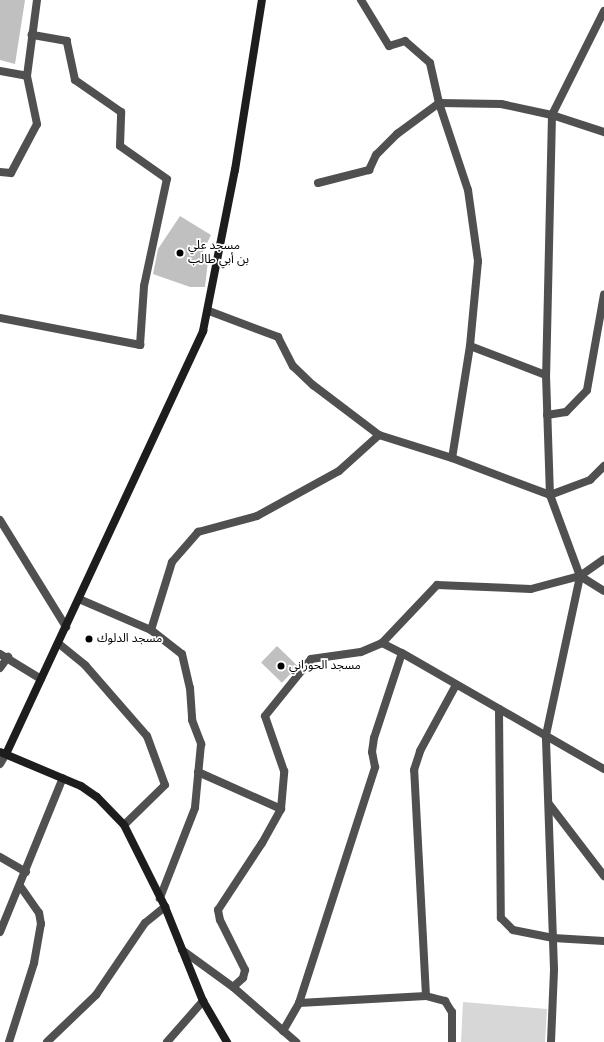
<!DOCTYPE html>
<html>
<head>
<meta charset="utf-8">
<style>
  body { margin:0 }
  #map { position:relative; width:604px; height:1042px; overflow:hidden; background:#fff; font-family:"Space Grotesk","Noto Sans Arabic",sans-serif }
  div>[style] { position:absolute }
  .green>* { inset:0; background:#d7d7d7 }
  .building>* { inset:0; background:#c0c0c0; transform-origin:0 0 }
  .street>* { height:8px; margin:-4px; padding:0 4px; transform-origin:4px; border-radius:4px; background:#505050 }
  .secondary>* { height:8px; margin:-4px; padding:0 4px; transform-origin:4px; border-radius:4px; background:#1d1d1d }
  .dots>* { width:11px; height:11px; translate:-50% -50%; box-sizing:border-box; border:2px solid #fff; border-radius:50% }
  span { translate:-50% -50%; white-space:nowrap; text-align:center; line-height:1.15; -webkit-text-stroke:3.5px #fff; paint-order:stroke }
  .poi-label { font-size:12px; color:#000 }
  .left { translate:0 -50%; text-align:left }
</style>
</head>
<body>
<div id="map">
  <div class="green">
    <div style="clip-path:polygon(463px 1002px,547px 1009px,545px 1042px,461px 1042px)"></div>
  </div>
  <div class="building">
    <div style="clip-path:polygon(0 0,25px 0,15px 64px,0 60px)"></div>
    <div style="clip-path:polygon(180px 216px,211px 235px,201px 256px,208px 261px,205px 287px,190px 287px,153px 274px,158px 249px)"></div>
    <div style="left:277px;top:646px;width:29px;height:23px;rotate:44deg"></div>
  </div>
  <div class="street">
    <div style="left:361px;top:0;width:54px;rotate:58.7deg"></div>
    <div style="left:389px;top:46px;width:17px;rotate:-17deg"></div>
    <div style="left:405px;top:41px;width:33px;rotate:41deg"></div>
    <div style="left:430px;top:63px;width:41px;rotate:77.3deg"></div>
    <div style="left:439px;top:103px;width:92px;rotate:71.6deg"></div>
    <div style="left:468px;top:190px;width:72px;rotate:82deg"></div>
    <div style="left:478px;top:261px;width:85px;rotate:95.4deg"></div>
    <div style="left:470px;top:346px;width:113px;rotate:99.1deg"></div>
    <div style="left:604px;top:11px;width:116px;rotate:116.6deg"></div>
    <div style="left:552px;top:115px;width:260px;rotate:91.3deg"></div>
    <div style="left:546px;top:375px;width:120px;rotate:88.1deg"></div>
    <div style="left:550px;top:495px;width:86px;rotate:69.7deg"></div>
    <div style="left:580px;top:576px;width:28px;rotate:32deg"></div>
    <div style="left:0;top:71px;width:27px;rotate:10deg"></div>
    <div style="left:0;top:172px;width:11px;rotate:5deg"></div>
    <div style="left:11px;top:173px;width:55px;rotate:-62deg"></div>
    <div style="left:37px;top:124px;width:49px;rotate:-101.8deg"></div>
    <div style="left:27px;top:76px;width:77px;rotate:-82.5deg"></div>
    <div style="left:318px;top:183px;width:53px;rotate:-14.3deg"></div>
    <div style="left:369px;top:170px;width:17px;rotate:-65deg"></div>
    <div style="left:376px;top:155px;width:30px;rotate:-45deg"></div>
    <div style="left:397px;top:134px;width:52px;rotate:-36.4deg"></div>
    <div style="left:439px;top:103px;width:62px;rotate:0.9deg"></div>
    <div style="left:501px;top:104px;width:52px;rotate:12.2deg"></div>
    <div style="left:552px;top:115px;width:55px;rotate:18.1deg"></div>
    <div style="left:209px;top:311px;width:74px;rotate:20.6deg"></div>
    <div style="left:278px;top:337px;width:33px;rotate:63deg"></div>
    <div style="left:293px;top:366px;width:28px;rotate:44deg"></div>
    <div style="left:313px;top:385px;width:83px;rotate:37.1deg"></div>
    <div style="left:379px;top:435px;width:77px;rotate:17.5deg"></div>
    <div style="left:452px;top:458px;width:105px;rotate:20.7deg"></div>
    <div style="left:550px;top:495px;width:43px;rotate:-20.6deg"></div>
    <div style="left:590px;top:480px;width:20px;rotate:-45deg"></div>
    <div style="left:0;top:318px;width:143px;rotate:10.9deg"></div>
    <div style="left:140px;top:345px;width:59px;rotate:-86.1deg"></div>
    <div style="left:144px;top:286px;width:109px;rotate:-77.9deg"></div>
    <div style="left:167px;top:179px;width:57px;rotate:-144.9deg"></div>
    <div style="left:120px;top:146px;width:34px;rotate:-88deg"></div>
    <div style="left:121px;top:112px;width:56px;rotate:-145.2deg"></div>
    <div style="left:75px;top:80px;width:40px;rotate:-102deg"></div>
    <div style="left:67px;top:41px;width:36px;rotate:-170deg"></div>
    <div style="left:470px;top:346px;width:81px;rotate:20.9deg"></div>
    <div style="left:547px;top:415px;width:19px;rotate:-9deg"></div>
    <div style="left:566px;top:412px;width:30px;rotate:-46deg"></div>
    <div style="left:587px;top:390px;width:97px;rotate:-79.9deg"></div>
    <div style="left:0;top:520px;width:126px;rotate:58.3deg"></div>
    <div style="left:79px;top:599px;width:78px;rotate:23.3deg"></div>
    <div style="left:151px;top:630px;width:39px;rotate:38deg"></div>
    <div style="left:182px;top:654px;width:35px;rotate:77deg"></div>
    <div style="left:190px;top:688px;width:32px;rotate:86deg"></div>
    <div style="left:192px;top:720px;width:26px;rotate:69deg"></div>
    <div style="left:201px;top:744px;width:64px;rotate:95.4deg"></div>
    <div style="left:195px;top:808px;width:97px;rotate:111.3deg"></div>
    <div style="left:151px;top:630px;width:71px;rotate:-72.8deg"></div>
    <div style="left:172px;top:562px;width:40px;rotate:-49deg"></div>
    <div style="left:198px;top:532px;width:61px;rotate:-15.2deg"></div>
    <div style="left:257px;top:516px;width:94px;rotate:-28.8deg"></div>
    <div style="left:339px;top:471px;width:54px;rotate:-42deg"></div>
    <div style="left:58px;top:643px;width:35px;rotate:39deg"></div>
    <div style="left:85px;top:665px;width:94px;rotate:48.9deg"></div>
    <div style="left:147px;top:736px;width:52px;rotate:69.8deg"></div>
    <div style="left:165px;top:785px;width:57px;rotate:135.7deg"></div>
    <div style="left:382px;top:643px;width:22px;rotate:27deg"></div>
    <div style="left:402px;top:653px;width:233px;rotate:29.9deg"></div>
    <div style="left:0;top:654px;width:48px;rotate:31.4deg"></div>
    <div style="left:0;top:668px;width:14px;rotate:-54deg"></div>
    <div style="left:499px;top:709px;width:209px;rotate:89.5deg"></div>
    <div style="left:501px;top:918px;width:17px;rotate:45deg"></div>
    <div style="left:513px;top:930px;width:41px;rotate:11.3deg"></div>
    <div style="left:553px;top:938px;width:51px;rotate:3.4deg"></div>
    <div style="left:0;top:764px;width:12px;rotate:-59deg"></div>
    <div style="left:198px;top:772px;width:91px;rotate:24deg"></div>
    <div style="left:281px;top:809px;width:39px;rotate:119deg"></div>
    <div style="left:262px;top:843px;width:80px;rotate:123.3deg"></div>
    <div style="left:218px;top:910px;width:10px;rotate:79deg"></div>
    <div style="left:220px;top:920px;width:56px;rotate:63.4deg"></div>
    <div style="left:245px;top:970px;width:8px;rotate:104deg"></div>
    <div style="left:243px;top:978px;width:13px;rotate:138deg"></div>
    <div style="left:549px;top:804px;width:91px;rotate:52.6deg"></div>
    <div style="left:281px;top:809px;width:38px;rotate:-85deg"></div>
    <div style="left:284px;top:771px;width:58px;rotate:-109.1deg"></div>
    <div style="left:265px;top:716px;width:73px;rotate:-51.1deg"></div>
    <div style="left:311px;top:659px;width:50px;rotate:-8deg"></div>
    <div style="left:361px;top:652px;width:23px;rotate:-23deg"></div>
    <div style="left:382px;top:643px;width:80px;rotate:-46.5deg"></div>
    <div style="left:437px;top:585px;width:94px;rotate:2.4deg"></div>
    <div style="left:531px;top:589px;width:51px;rotate:-14.9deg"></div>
    <div style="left:0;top:857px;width:30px;rotate:30deg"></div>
    <div style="left:0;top:932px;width:166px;rotate:-67.8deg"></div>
    <div style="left:182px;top:950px;width:63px;rotate:36deg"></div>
    <div style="left:233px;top:987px;width:84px;rotate:41.1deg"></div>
    <div style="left:426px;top:996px;width:20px;rotate:15deg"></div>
    <div style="left:445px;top:1001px;width:13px;rotate:58deg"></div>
    <div style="left:452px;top:1012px;width:30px;rotate:90deg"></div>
    <div style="left:299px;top:1003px;width:127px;rotate:-3.2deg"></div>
    <div style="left:426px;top:996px;width:226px;rotate:-93deg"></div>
    <div style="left:414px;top:770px;width:20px;rotate:-72deg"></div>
    <div style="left:420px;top:751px;width:75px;rotate:-61.4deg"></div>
    <div style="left:283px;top:1031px;width:32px;rotate:-60deg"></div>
    <div style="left:299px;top:1003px;width:248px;rotate:-72.1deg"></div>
    <div style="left:375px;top:767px;width:15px;rotate:-101deg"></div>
    <div style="left:372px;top:752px;width:14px;rotate:-82deg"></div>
    <div style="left:374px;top:738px;width:89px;rotate:-71.8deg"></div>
    <div style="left:9px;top:1042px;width:83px;rotate:-72.4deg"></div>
    <div style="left:34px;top:963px;width:40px;rotate:-80deg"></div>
    <div style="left:41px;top:924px;width:11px;rotate:-100deg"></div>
    <div style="left:39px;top:913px;width:33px;rotate:-125deg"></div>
    <div style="left:47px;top:1042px;width:68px;rotate:-43.8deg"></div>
    <div style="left:96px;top:995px;width:87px;rotate:-55.8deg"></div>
    <div style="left:145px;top:923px;width:26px;rotate:-39deg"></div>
    <div style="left:167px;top:1042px;width:55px;rotate:-48.7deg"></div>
    <div style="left:551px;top:1042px;width:73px;rotate:-87.6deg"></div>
    <div style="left:554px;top:969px;width:234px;rotate:-92deg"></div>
    <div style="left:546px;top:735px;width:163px;rotate:-77.9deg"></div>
    <div style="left:580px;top:576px;width:29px;rotate:-35deg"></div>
  </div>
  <div class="secondary">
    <div style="left:0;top:752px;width:88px;rotate:22.8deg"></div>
    <div style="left:81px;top:786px;width:19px;rotate:35deg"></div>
    <div style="left:97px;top:797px;width:39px;rotate:46deg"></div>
    <div style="left:124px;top:825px;width:92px;rotate:63.4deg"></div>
    <div style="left:165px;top:907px;width:101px;rotate:68deg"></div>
    <div style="left:203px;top:1001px;width:48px;rotate:59.7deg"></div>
    <div style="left:6px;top:754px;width:467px;rotate:-65deg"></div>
    <div style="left:203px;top:331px;width:164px;rotate:-78.8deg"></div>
    <div style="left:235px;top:170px;width:172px;rotate:-81deg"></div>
  </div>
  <div class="dots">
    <div style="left:180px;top:253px;background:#000"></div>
    <div style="left:89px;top:639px;background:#000"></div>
    <div style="left:281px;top:666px;background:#000"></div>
  </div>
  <div class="poi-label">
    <span class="left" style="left:188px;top:253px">مسجد علي<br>بن أبي طالب</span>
    <span class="left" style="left:97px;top:639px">مسجد الدلوك</span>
    <span class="left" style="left:289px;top:666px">مسجد الحوراني</span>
  </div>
</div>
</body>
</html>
